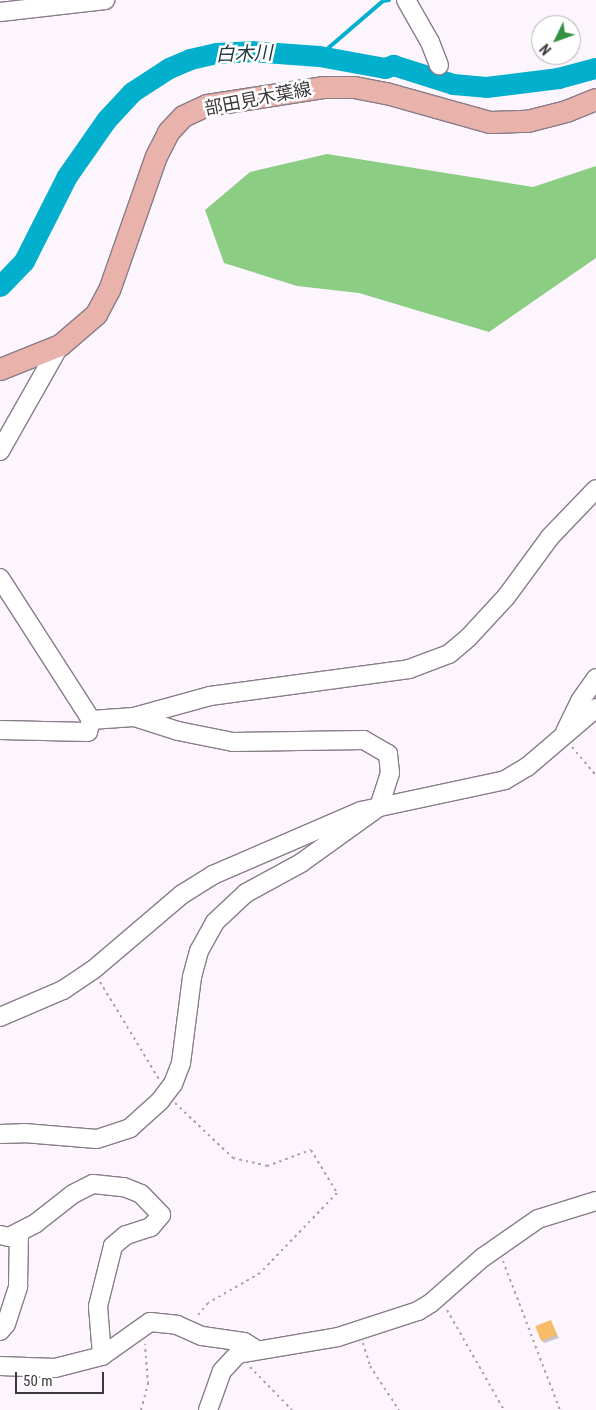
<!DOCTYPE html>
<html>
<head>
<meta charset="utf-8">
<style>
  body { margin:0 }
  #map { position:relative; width:596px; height:1410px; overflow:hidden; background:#fdf5fe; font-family:"Roboto Condensed","Noto Sans JP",sans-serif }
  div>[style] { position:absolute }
  .forest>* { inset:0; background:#8bcd82 }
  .shadow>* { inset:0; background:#0003 }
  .stream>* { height:4px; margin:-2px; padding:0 2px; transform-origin:2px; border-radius:2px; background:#02afcd }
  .river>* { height:21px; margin:-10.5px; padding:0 10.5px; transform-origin:10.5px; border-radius:10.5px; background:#02afcd }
  .building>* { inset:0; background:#f7bc67; transform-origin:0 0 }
  .path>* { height:2px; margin-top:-1px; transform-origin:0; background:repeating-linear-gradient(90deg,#a8a1a9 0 2.5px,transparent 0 6.5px) }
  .roads { filter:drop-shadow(1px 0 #887d89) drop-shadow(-1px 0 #887d89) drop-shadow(0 1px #887d89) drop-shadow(0 -1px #887d89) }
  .minor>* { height:18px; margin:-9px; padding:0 9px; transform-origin:9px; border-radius:9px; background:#fff }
  .major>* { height:21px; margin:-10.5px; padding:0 10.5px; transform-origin:10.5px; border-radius:10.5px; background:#e9b2aa }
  span { translate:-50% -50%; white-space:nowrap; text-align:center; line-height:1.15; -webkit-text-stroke:5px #fff; paint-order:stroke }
  .street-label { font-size:18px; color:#3c373d }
  .water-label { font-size:19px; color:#22393f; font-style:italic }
  .north { position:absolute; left:531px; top:15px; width:50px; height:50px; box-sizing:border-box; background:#fff; border:1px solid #b1afb1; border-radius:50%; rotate:228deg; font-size:14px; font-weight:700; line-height:20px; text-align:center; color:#3c373d }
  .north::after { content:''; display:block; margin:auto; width:18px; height:22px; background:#359142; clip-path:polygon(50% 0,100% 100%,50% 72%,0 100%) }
  .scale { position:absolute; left:15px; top:1372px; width:89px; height:22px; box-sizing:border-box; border:2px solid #3c373d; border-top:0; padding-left:6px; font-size:15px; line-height:18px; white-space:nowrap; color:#3c373d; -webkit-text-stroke:4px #fff; paint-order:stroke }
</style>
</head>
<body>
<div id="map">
  <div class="forest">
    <div style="clip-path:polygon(327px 154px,533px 187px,596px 166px,596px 258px,489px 332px,359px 293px,297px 286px,224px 263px,205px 210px,250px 172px)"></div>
  </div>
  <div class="shadow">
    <div style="clip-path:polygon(551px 1322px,559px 1338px,544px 1343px,541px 1340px)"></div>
  </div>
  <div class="stream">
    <div style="left:319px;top:56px;width:84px;rotate:-40.7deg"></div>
    <div style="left:383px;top:1px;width:6px;rotate:-9deg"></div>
  </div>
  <div class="river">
    <div style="left:0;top:286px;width:35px;rotate:-46deg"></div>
    <div style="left:24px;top:261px;width:95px;rotate:-63.2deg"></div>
    <div style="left:67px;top:176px;width:68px;rotate:-55.1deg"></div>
    <div style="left:106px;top:120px;width:38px;rotate:-47deg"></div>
    <div style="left:132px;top:92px;width:44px;rotate:-33deg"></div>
    <div style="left:169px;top:68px;width:23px;rotate:-23deg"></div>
    <div style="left:190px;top:59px;width:27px;rotate:-13deg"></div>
    <div style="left:216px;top:53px;width:35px;rotate:-3deg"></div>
    <div style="left:251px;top:51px;width:68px;rotate:4.2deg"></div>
    <div style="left:319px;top:56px;width:67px;rotate:10.3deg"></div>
    <div style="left:385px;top:68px;width:9px;rotate:-21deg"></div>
    <div style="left:393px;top:65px;width:63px;rotate:17.6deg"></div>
    <div style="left:453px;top:84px;width:33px;rotate:5deg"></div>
    <div style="left:486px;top:87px;width:73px;rotate:-7.1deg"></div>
    <div style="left:558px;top:78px;width:39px;rotate:-15deg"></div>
  </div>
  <div class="building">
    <div style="left:551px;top:1320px;width:16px;height:17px;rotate:68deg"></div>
  </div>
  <div class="path">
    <div style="left:572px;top:747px;width:38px;rotate:50deg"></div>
    <div style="left:100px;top:982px;width:114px;rotate:58.7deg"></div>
    <div style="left:175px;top:1103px;width:80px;rotate:43.5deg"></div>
    <div style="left:233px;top:1158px;width:35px;rotate:13deg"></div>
    <div style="left:267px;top:1166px;width:47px;rotate:-20deg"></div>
    <div style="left:311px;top:1150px;width:50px;rotate:58.8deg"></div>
    <div style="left:337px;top:1193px;width:111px;rotate:133.9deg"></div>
    <div style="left:260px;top:1273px;width:60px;rotate:150deg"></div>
    <div style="left:208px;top:1303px;width:17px;rotate:130deg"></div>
    <div style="left:503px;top:1261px;width:160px;rotate:69.1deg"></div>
    <div style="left:447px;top:1310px;width:115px;rotate:60.3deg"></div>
    <div style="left:363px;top:1343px;width:24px;rotate:73deg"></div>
    <div style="left:370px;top:1366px;width:53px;rotate:56.6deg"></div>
    <div style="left:250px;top:1367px;width:60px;rotate:45.7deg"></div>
    <div style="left:141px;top:1410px;width:27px;rotate:-75deg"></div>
    <div style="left:148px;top:1384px;width:40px;rotate:-94.3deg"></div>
  </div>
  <div class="roads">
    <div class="minor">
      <div style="left:406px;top:0;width:48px;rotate:60.3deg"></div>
      <div style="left:430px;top:42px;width:25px;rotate:69deg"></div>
      <div style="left:0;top:12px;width:106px;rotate:-6.5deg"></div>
      <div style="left:0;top:451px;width:122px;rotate:-60.5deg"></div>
      <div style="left:0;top:578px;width:169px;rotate:57.3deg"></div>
      <div style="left:91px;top:720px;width:12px;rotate:104deg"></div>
      <div style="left:88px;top:732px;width:88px;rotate:-178.7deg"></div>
      <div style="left:91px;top:720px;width:43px;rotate:-4deg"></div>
      <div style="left:134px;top:717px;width:79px;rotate:-15.4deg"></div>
      <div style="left:210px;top:696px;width:201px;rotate:-7.7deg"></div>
      <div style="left:409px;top:669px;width:43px;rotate:-20.6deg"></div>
      <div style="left:449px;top:654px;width:25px;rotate:-40deg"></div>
      <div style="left:468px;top:638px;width:56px;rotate:-47.2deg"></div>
      <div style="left:506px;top:597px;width:74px;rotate:-53.7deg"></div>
      <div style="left:550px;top:537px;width:66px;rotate:-46.2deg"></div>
      <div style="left:565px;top:732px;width:34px;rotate:-64deg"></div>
      <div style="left:580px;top:701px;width:28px;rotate:-55deg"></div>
      <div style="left:0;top:1017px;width:69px;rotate:-23.2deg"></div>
      <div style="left:63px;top:990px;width:36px;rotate:-34deg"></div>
      <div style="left:93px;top:970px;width:116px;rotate:-40.4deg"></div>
      <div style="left:181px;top:895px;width:38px;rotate:-32deg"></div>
      <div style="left:213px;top:875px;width:161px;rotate:-23.4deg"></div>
      <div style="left:361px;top:811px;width:147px;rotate:-12.1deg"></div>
      <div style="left:505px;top:780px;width:26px;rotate:-31deg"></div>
      <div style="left:527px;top:767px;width:91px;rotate:-40.5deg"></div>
      <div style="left:0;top:1134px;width:24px;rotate:-2deg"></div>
      <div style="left:24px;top:1133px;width:73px;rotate:4.7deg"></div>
      <div style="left:97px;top:1139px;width:35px;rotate:-18deg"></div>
      <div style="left:130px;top:1128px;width:40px;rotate:-42deg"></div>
      <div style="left:160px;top:1101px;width:21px;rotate:-53deg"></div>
      <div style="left:173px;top:1084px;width:22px;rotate:-69deg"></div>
      <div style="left:181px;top:1063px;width:87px;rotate:-82.7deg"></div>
      <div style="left:192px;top:977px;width:27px;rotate:-75deg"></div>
      <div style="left:199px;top:951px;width:33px;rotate:-61deg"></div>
      <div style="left:215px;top:922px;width:42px;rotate:-43.1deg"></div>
      <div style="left:246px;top:893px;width:63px;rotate:-28.6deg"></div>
      <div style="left:301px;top:863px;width:96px;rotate:-35.7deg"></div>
      <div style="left:379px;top:807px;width:36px;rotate:-72deg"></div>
      <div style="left:390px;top:773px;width:19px;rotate:-96deg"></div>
      <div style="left:388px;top:754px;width:28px;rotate:-150deg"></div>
      <div style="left:364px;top:740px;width:131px;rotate:179.1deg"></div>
      <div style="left:233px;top:742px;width:56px;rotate:-168.7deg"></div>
      <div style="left:178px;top:731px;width:46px;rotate:-162.3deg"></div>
      <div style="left:0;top:1235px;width:9px;rotate:13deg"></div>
      <div style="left:9px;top:1237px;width:30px;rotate:-27deg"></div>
      <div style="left:36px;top:1223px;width:47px;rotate:-38.1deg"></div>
      <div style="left:73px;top:1194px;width:22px;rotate:-27deg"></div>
      <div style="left:93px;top:1184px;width:31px;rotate:6deg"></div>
      <div style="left:124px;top:1187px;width:18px;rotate:22deg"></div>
      <div style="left:141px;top:1194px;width:29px;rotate:46deg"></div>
      <div style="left:161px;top:1215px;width:16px;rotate:130deg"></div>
      <div style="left:151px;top:1227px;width:26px;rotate:162deg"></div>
      <div style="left:126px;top:1235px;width:17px;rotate:140deg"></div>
      <div style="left:113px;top:1246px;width:62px;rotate:104deg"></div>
      <div style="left:98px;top:1306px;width:50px;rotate:85.4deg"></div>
      <div style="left:0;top:1331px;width:9px;rotate:-49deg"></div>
      <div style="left:6px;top:1324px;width:40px;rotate:-72deg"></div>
      <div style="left:18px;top:1286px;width:54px;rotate:-88.9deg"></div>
      <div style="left:0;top:1366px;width:55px;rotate:2.1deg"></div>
      <div style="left:55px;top:1368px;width:49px;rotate:-14.3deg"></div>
      <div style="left:102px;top:1356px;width:59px;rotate:-35.3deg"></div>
      <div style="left:150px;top:1322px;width:27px;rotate:6deg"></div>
      <div style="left:177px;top:1325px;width:27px;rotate:24deg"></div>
      <div style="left:202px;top:1336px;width:42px;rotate:8.1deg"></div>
      <div style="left:244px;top:1342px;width:13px;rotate:32deg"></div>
      <div style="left:208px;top:1410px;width:41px;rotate:-70.3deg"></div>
      <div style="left:222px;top:1371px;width:23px;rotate:-47deg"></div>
      <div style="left:238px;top:1354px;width:101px;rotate:-9.6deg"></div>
      <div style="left:338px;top:1337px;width:84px;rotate:-18deg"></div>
      <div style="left:418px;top:1311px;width:15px;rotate:-32deg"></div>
      <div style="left:431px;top:1303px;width:68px;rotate:-41.4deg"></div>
      <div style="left:482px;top:1258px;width:68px;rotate:-34.9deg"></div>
      <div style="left:538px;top:1219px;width:61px;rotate:-17.2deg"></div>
    </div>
    <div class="major">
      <div style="left:0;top:369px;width:65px;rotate:-21.8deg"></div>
      <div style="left:60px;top:345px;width:48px;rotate:-40.7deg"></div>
      <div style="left:96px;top:314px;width:27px;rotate:-62deg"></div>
      <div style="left:109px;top:290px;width:142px;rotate:-70.7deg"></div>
      <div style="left:156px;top:156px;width:27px;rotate:-63deg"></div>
      <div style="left:168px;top:132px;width:22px;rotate:-47deg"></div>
      <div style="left:183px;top:116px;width:26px;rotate:-25deg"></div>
      <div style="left:207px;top:105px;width:117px;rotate:-8.8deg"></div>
      <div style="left:323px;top:87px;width:31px"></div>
      <div style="left:354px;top:87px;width:33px;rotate:11deg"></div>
      <div style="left:386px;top:93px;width:108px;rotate:15.6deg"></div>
      <div style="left:490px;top:122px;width:37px;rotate:-2deg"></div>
      <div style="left:527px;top:121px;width:40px;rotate:-14.4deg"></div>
      <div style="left:566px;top:111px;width:32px;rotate:-22deg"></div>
    </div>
  </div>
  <div class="street-label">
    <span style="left:258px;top:99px;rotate:-11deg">部田見木葉線</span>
  </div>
  <div class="water-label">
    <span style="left:244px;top:54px;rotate:-2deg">白木川</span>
  </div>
  <div class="north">N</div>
  <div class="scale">50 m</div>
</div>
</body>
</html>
